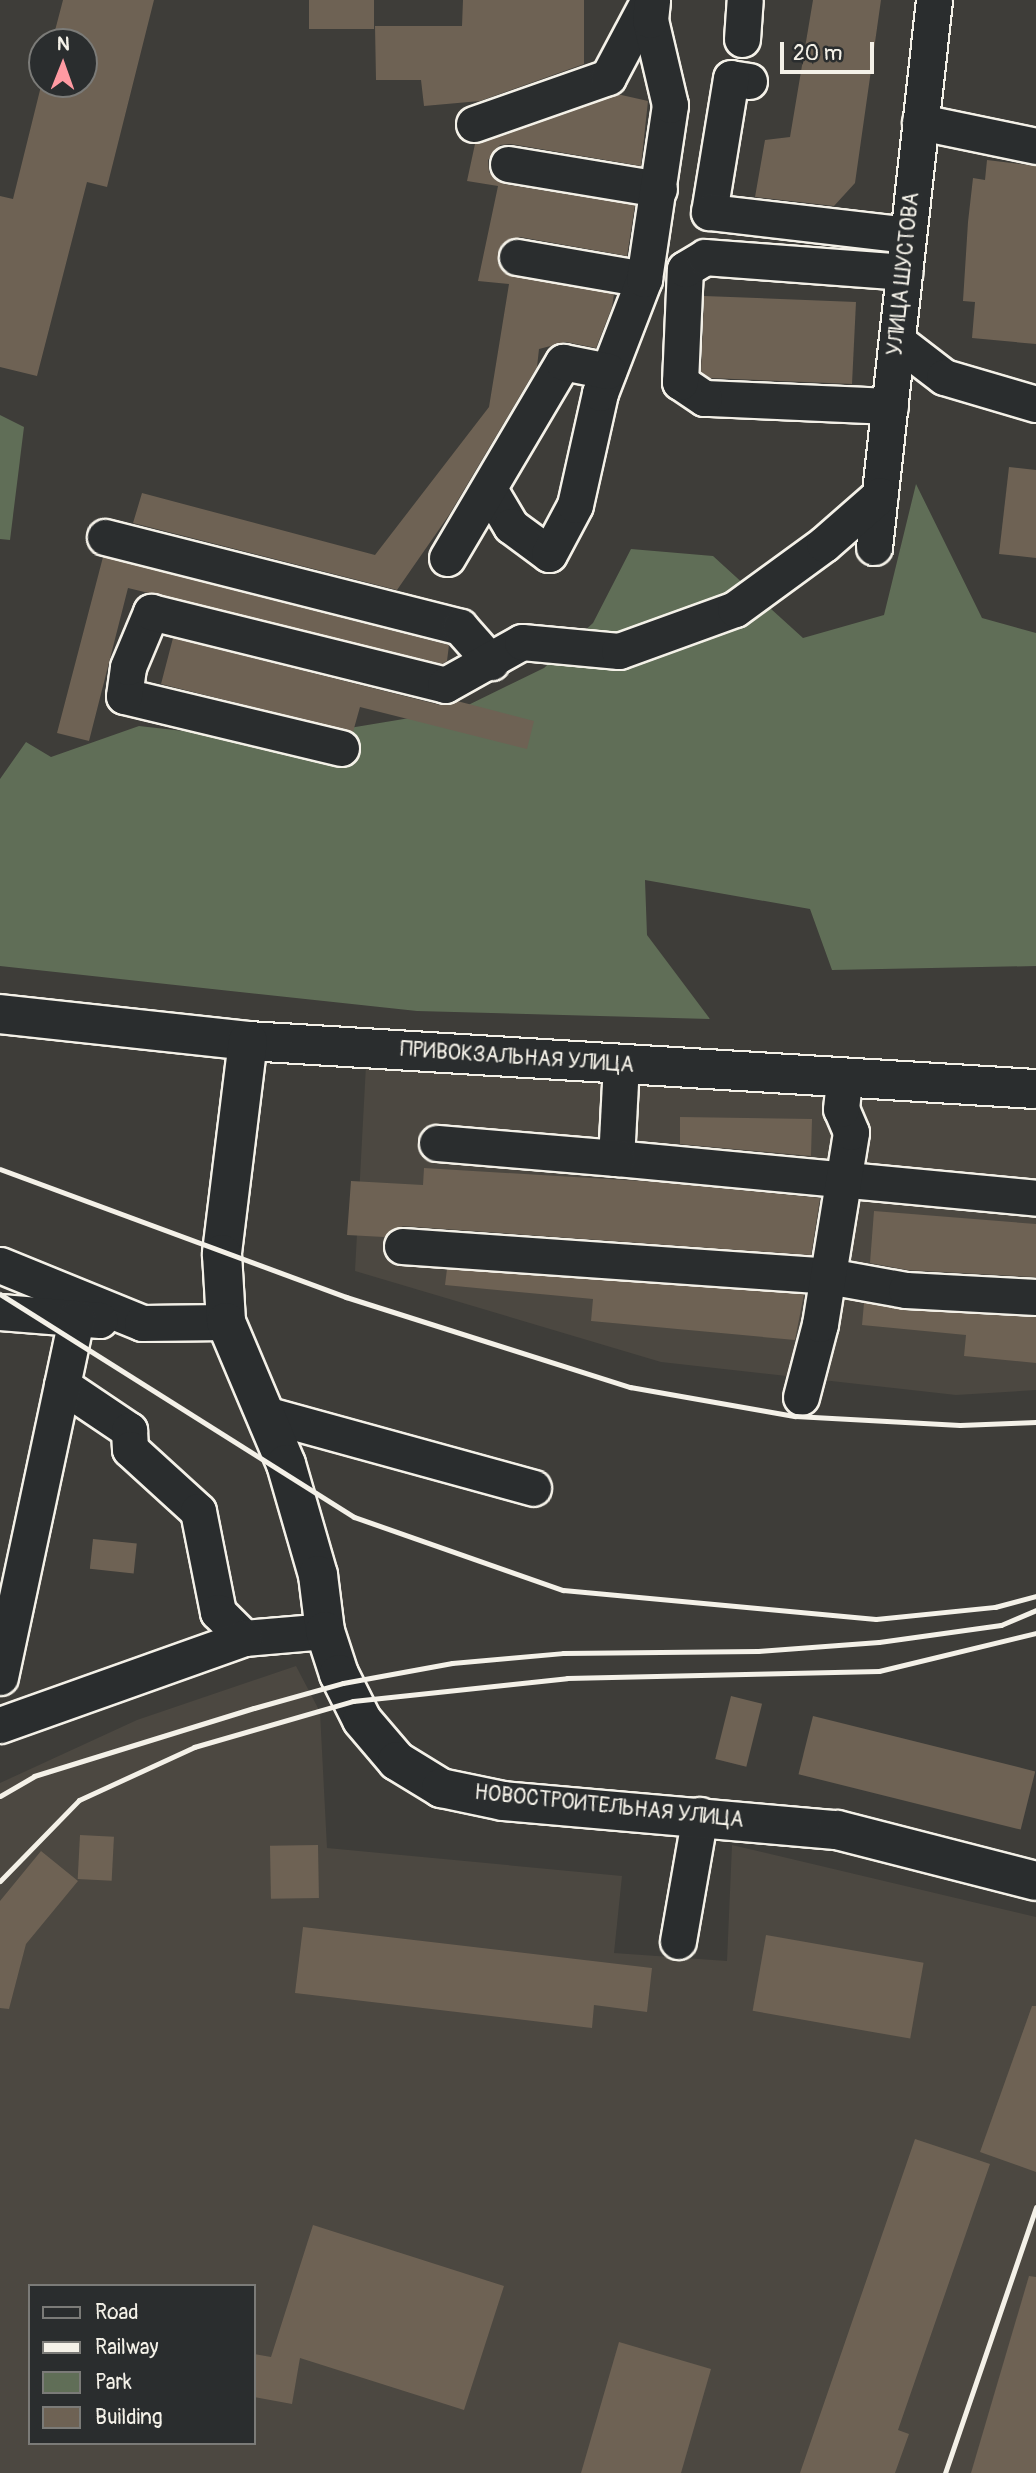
<!DOCTYPE html>
<html>
<head>
<meta charset="utf-8">
<style>
  body { margin:0 }
  #map { position:relative; width:1036px; height:2473px; overflow:hidden; background:#3e3d39; font-family:Pangolin,sans-serif }
  div>[style] { position:absolute }
  .built>* { inset:0; background:#4c4841 }
  .green>* { inset:0; background:#606e57 }
  .building>* { inset:0; background:#6e6254; transform-origin:0 0 }
  .roads { filter:drop-shadow(2px 0 #f4f1e8) drop-shadow(-2px 0 #f4f1e8) drop-shadow(0 2px #f4f1e8) drop-shadow(0 -2px #f4f1e8) }
  .minor>* { height:35px; margin:-17.5px; padding:0 17.5px; transform-origin:17.5px; border-radius:17.5px; background:#2a2d2e }
  .major>* { height:38px; margin:-19px; padding:0 19px; transform-origin:19px; border-radius:19px; background:#2a2d2e }
  .rail>* { height:5px; margin:-2.5px; padding:0 2.5px; transform-origin:2.5px; border-radius:2.5px; background:#f4f1e8 }
  span { translate:-50% -50%; white-space:nowrap; text-align:center; line-height:1.15; -webkit-text-stroke:5px #2a2d2e; paint-order:stroke }
  .street-label { font-size:21px; color:#f4f1e8 }
  .legend { position:absolute; left:28px; top:2284px; width:228px; height:161px; box-sizing:border-box; background:#2a2d2e; border:2px solid #7b7b78; margin:0; padding:9px 12px; list-style:none; font-size:21px; color:#f4f1e8 }
  .legend li { display:flex; align-items:center; gap:14px; height:35px }
  .legend b { width:35px; border:2px solid #7b7b78 }
  .north { position:absolute; left:28px; top:28px; width:70px; height:70px; box-sizing:border-box; background:#2a2d2e; border:2px solid #7b7b78; border-radius:50%; rotate:1deg; font-size:19px; font-weight:700; line-height:28px; text-align:center; color:#f4f1e8 }
  .north::after { content:''; display:block; margin:auto; width:24px; height:32px; background:#ff9aa2; clip-path:polygon(50% 0,100% 100%,50% 72%,0 100%) }
  .scale { position:absolute; left:780px; top:42px; width:94px; height:32px; box-sizing:border-box; border:4px solid #f4f1e8; border-top:0; padding-left:9px; font-size:21px; line-height:24px; white-space:nowrap; color:#f4f1e8; -webkit-text-stroke:5px #2a2d2e; paint-order:stroke }
</style>
</head>
<body>
<div id="map">
  <div class="built">
    <div style="clip-path:polygon(366px 1065px,1036px 1110px,1036px 1390px,956px 1395px,661px 1362px,355px 1271px)"></div>
    <div style="clip-path:polygon(evenodd,296px 1666px,320px 1712px,327px 1848px,622px 1876px,614px 1953px,727px 1961px,732px 1845px,1036px 1917px,1036px 2473px,0 2473px,0 1783px,137px 1720px,296px 1666px,30px 2286px,254px 2286px,254px 2443px,30px 2443px,30px 2286px)"></div>
  </div>
  <div class="green">
    <div style="clip-path:polygon(0 415px,24px 427px,10px 540px,0 539px)"></div>
    <div style="clip-path:polygon(916px 484px,982px 618px,1036px 633px,1036px 966px,832px 970px,810px 909px,645px 880px,647px 935px,710px 1019px,417px 1011px,0 966px,0 779px,26px 742px,51px 757px,139px 726px,271px 741px,458px 710px,544px 668px,593px 623px,631px 549px,713px 556px,803px 638px,884px 615px)"></div>
  </div>
  <div class="building">
    <div style="clip-path:polygon(63px 0,154px 0,107px 187px,87px 182px,37px 376px,0 367px,0 196px,13px 199px,42px 82px,84px 84px,84px 42px,52px 42px)"></div>
    <div style="left:309px;top:0;width:65px;height:29px"></div>
    <div style="clip-path:polygon(463px 0,584px 0,584px 64px,480px 101px,424px 106px,421px 80px,376px 80px,375px 26px,462px 26px)"></div>
    <div style="clip-path:polygon(813px 0,881px 0,855px 183px,834px 206px,755px 197px,765px 140px,790px 137px)"></div>
    <div style="clip-path:polygon(617px 94px,648px 101px,641px 166px,511px 144px,500px 145px,488px 160px,489px 172px,504px 184px,635px 205px,627px 256px,520px 237px,501px 245px,498px 263px,505px 273px,614px 294px,612px 307px,596px 348px,566px 342px,539px 349px,537px 367px,449px 515px,397px 590px,133px 523px,142px 493px,375px 555px,489px 407px,509px 284px,478px 281px,498px 186px,467px 181px,475px 144px)"></div>
    <div style="clip-path:polygon(987px 160px,1036px 166px,1036px 344px,972px 338px,975px 302px,963px 301px,968px 222px,973px 178px,985px 180px)"></div>
    <div style="clip-path:polygon(704px 296px,856px 302px,852px 384px,710px 378px,701px 372px)"></div>
    <div style="clip-path:polygon(1009px 467px,1036px 470px,1036px 558px,999px 554px)"></div>
    <div style="clip-path:polygon(103px 557px,449px 645px,447px 661px,442px 664px,128px 588px,89px 741px,57px 733px)"></div>
    <div style="clip-path:polygon(173px 638px,440px 705px,457px 701px,534px 721px,527px 749px,360px 707px,353px 732px,161px 684px)"></div>
    <div style="clip-path:polygon(680px 1117px,812px 1119px,811px 1156px,680px 1144px)"></div>
    <div style="clip-path:polygon(424px 1168px,657px 1182px,820px 1198px,811px 1255px,403px 1226px,384px 1237px,347px 1235px,351px 1181px,423px 1185px)"></div>
    <div style="clip-path:polygon(874px 1211px,1036px 1224px,1036px 1277px,908px 1270px,870px 1263px)"></div>
    <div style="clip-path:polygon(447px 1269px,804px 1294px,795px 1340px,591px 1321px,593px 1299px,445px 1285px)"></div>
    <div style="clip-path:polygon(864px 1303px,905px 1310px,1036px 1317px,1036px 1363px,964px 1356px,966px 1335px,862px 1325px)"></div>
    <div style="left:93px;top:1539px;width:44px;height:30px;rotate:6deg"></div>
    <div style="left:731px;top:1696px;width:32px;height:65px;rotate:14deg"></div>
    <div style="left:813px;top:1716px;width:229px;height:60px;rotate:14deg"></div>
    <div style="left:80px;top:1835px;width:34px;height:44px;rotate:3deg"></div>
    <div style="left:318px;top:1845px;width:53px;height:48px;rotate:89deg"></div>
    <div style="clip-path:polygon(41px 1851px,78px 1881px,26px 1944px,9px 2009px,0 2008px,0 1901px)"></div>
    <div style="clip-path:polygon(303px 1927px,652px 1968px,647px 2012px,594px 2005px,592px 2028px,295px 1993px)"></div>
    <div style="left:766px;top:1935px;width:160px;height:77px;rotate:10deg"></div>
    <div style="clip-path:polygon(1032px 2006px,1036px 2006px,1036px 2172px,980px 2152px)"></div>
    <div style="clip-path:polygon(915px 2139px,990px 2164px,898px 2430px,909px 2434px,895px 2473px,800px 2473px)"></div>
    <div style="clip-path:polygon(313px 2225px,504px 2286px,464px 2410px,300px 2358px,292px 2404px,254px 2397px,254px 2354px,271px 2357px)"></div>
    <div style="clip-path:polygon(1029px 2276px,1036px 2277px,1036px 2473px,971px 2473px)"></div>
    <div style="clip-path:polygon(619px 2342px,711px 2369px,681px 2473px,581px 2473px)"></div>
  </div>
  <div class="roads">
    <div class="minor">
      <div style="left:742px;top:39px;width:39px;rotate:-86deg"></div>
      <div style="left:749px;top:81px;width:18px;rotate:-171deg"></div>
      <div style="left:731px;top:78px;width:136px;rotate:99.3deg"></div>
      <div style="left:709px;top:212px;width:200px;rotate:6.6deg"></div>
      <div style="left:920px;top:122px;width:118px;rotate:11.7deg"></div>
      <div style="left:474px;top:124px;width:142px;rotate:-19.3deg"></div>
      <div style="left:608px;top:77px;width:87px;rotate:-62deg"></div>
      <div style="left:508px;top:164px;width:153px;rotate:9.4deg"></div>
      <div style="left:517px;top:257px;width:129px;rotate:9.8deg"></div>
      <div style="left:897px;top:341px;width:59px;rotate:37.5deg"></div>
      <div style="left:944px;top:377px;width:96px;rotate:16.4deg"></div>
      <div style="left:890px;top:406px;width:186px;rotate:-177.5deg"></div>
      <div style="left:704px;top:398px;width:29px;rotate:-146deg"></div>
      <div style="left:680px;top:382px;width:113px;rotate:-87.5deg"></div>
      <div style="left:685px;top:269px;width:23px;rotate:-31deg"></div>
      <div style="left:705px;top:257px;width:200px;rotate:4.3deg"></div>
      <div style="left:489px;top:489px;width:43px;rotate:59.3deg"></div>
      <div style="left:511px;top:526px;width:47px;rotate:36.4deg"></div>
      <div style="left:549px;top:554px;width:55px;rotate:-62deg"></div>
      <div style="left:575px;top:505px;width:115px;rotate:-77.4deg"></div>
      <div style="left:600px;top:393px;width:122px;rotate:-68.9deg"></div>
      <div style="left:644px;top:279px;width:176px;rotate:-81.5deg"></div>
      <div style="left:670px;top:105px;width:87px;rotate:-103.2deg"></div>
      <div style="left:650px;top:20px;width:20px;rotate:-84deg"></div>
      <div style="left:105px;top:537px;width:366px;rotate:14.2deg"></div>
      <div style="left:460px;top:627px;width:47px;rotate:48.5deg"></div>
      <div style="left:874px;top:547px;width:550px;rotate:-83.74deg"></div>
      <div style="left:447px;top:558px;width:228px;rotate:-59.4deg"></div>
      <div style="left:563px;top:362px;width:46px;rotate:11.3deg"></div>
      <div style="left:341px;top:748px;width:223px;rotate:-166.5deg"></div>
      <div style="left:124px;top:696px;width:29px;rotate:-82deg"></div>
      <div style="left:128px;top:667px;width:60px;rotate:-67.3deg"></div>
      <div style="left:151px;top:612px;width:303px;rotate:13.9deg"></div>
      <div style="left:445px;top:685px;width:88px;rotate:-29.2deg"></div>
      <div style="left:522px;top:642px;width:97px;rotate:5.3deg"></div>
      <div style="left:619px;top:651px;width:123px;rotate:-19.9deg"></div>
      <div style="left:735px;top:609px;width:110px;rotate:-36.1deg"></div>
      <div style="left:824px;top:544px;width:74px;rotate:-41.2deg"></div>
      <div style="left:621px;top:1064px;width:94px;rotate:93deg"></div>
      <div style="left:616px;top:1158px;width:422px;rotate:5.4deg"></div>
      <div style="left:437px;top:1143px;width:180px;rotate:4.8deg"></div>
      <div style="left:402px;top:1246px;width:427px;rotate:4deg"></div>
      <div style="left:828px;top:1276px;width:79px;rotate:10.2deg"></div>
      <div style="left:906px;top:1290px;width:130px;rotate:3.1deg"></div>
      <div style="left:0;top:1265px;width:153px;rotate:22.2deg"></div>
      <div style="left:142px;top:1323px;width:84px;rotate:-0.7deg"></div>
      <div style="left:0;top:1312px;width:100px;rotate:4.6deg"></div>
      <div style="left:62px;top:1385px;width:81px;rotate:33.9deg"></div>
      <div style="left:129px;top:1430px;width:19px;rotate:87deg"></div>
      <div style="left:130px;top:1449px;width:92px;rotate:42.4deg"></div>
      <div style="left:198px;top:1511px;width:103px;rotate:78.8deg"></div>
      <div style="left:218px;top:1612px;width:37px;rotate:45deg"></div>
      <div style="left:244px;top:1638px;width:81px;rotate:-4.9deg"></div>
      <div style="left:801px;top:1397px;width:75px;rotate:-75.4deg"></div>
      <div style="left:820px;top:1324px;width:194px;rotate:-80.8deg"></div>
      <div style="left:851px;top:1132px;width:25px;rotate:-113deg"></div>
      <div style="left:841px;top:1109px;width:30px;rotate:-84deg"></div>
      <div style="left:265px;top:1414px;width:278px;rotate:15.4deg"></div>
      <div style="left:0;top:1677px;width:367px;rotate:-78deg"></div>
      <div style="left:0;top:1725px;width:259px;rotate:-19.6deg"></div>
      <div style="left:678px;top:1941px;width:128px;rotate:-80.1deg"></div>
    </div>
    <div class="major">
      <div style="left:0;top:1014px;width:249px;rotate:6.2deg"></div>
      <div style="left:248px;top:1041px;width:789px;rotate:3.49deg"></div>
      <div style="left:248px;top:1041px;width:215px;rotate:97deg"></div>
      <div style="left:222px;top:1254px;width:68px;rotate:86.6deg"></div>
      <div style="left:226px;top:1322px;width:154px;rotate:67.1deg"></div>
      <div style="left:286px;top:1464px;width:116px;rotate:73.9deg"></div>
      <div style="left:318px;top:1575px;width:56px;rotate:82.9deg"></div>
      <div style="left:325px;top:1631px;width:45px;rotate:72deg"></div>
      <div style="left:339px;top:1674px;width:51px;rotate:63.4deg"></div>
      <div style="left:362px;top:1720px;width:54px;rotate:49.5deg"></div>
      <div style="left:397px;top:1761px;width:52px;rotate:31.5deg"></div>
      <div style="left:441px;top:1788px;width:63px;rotate:11.8deg"></div>
      <div style="left:503px;top:1801px;width:335px;rotate:5deg"></div>
      <div style="left:837px;top:1830px;width:205px;rotate:14.4deg"></div>
    </div>
  </div>
  <div class="rail">
    <div style="left:0;top:1169px;width:369px;rotate:20.3deg"></div>
    <div style="left:346px;top:1297px;width:298px;rotate:17.6deg"></div>
    <div style="left:630px;top:1387px;width:168px;rotate:10deg"></div>
    <div style="left:795px;top:1416px;width:165px;rotate:3.1deg"></div>
    <div style="left:960px;top:1425px;width:76px;rotate:-2.3deg"></div>
    <div style="left:0;top:1294px;width:418px;rotate:32.2deg"></div>
    <div style="left:354px;top:1517px;width:221px;rotate:19.3deg"></div>
    <div style="left:563px;top:1590px;width:314px;rotate:5.3deg"></div>
    <div style="left:876px;top:1619px;width:120px;rotate:-5.8deg"></div>
    <div style="left:995px;top:1607px;width:42px;rotate:-15deg"></div>
    <div style="left:0;top:1796px;width:39px;rotate:-30deg"></div>
    <div style="left:34px;top:1776px;width:230px;rotate:-17.2deg"></div>
    <div style="left:254px;top:1708px;width:92px;rotate:-15.7deg"></div>
    <div style="left:343px;top:1683px;width:111px;rotate:-10.4deg"></div>
    <div style="left:452px;top:1663px;width:111px;rotate:-5.1deg"></div>
    <div style="left:563px;top:1653px;width:195px;rotate:-0.6deg"></div>
    <div style="left:758px;top:1651px;width:121px;rotate:-4.3deg"></div>
    <div style="left:879px;top:1642px;width:123px;rotate:-7.9deg"></div>
    <div style="left:1001px;top:1625px;width:38px;rotate:-23deg"></div>
    <div style="left:0;top:1881px;width:113px;rotate:-45.7deg"></div>
    <div style="left:79px;top:1800px;width:127px;rotate:-24.7deg"></div>
    <div style="left:194px;top:1747px;width:166px;rotate:-16.1deg"></div>
    <div style="left:353px;top:1701px;width:215px;rotate:-6.1deg"></div>
    <div style="left:567px;top:1678px;width:312px;rotate:-1.3deg"></div>
    <div style="left:879px;top:1671px;width:162px;rotate:-13.6deg"></div>
    <div style="left:945px;top:2473px;width:281px;rotate:-71.1deg"></div>
  </div>
  <div class="street-label">
    <span style="left:904px;top:274px;rotate:-84deg">УЛИЦА ШУСТОВА</span>
    <span style="left:517px;top:1058px;rotate:4deg">ПРИВОКЗАЛЬНАЯ УЛИЦА</span>
    <span style="left:609px;top:1807px;rotate:6deg">НОВОСТРОИТЕЛЬНАЯ УЛИЦА</span>
  </div>
  <ul class="legend">
  <li><b style="height:9px;background:#2a2d2e"></b>Road</li>
  <li><b style="height:9px;background:#f4f1e8"></b>Railway</li>
  <li><b style="height:19px;background:#606e57"></b>Park</li>
  <li><b style="height:19px;background:#6e6254"></b>Building</li>
  </ul>
  <div class="north">N</div>
  <div class="scale">20 m</div>
</div>
</body>
</html>
